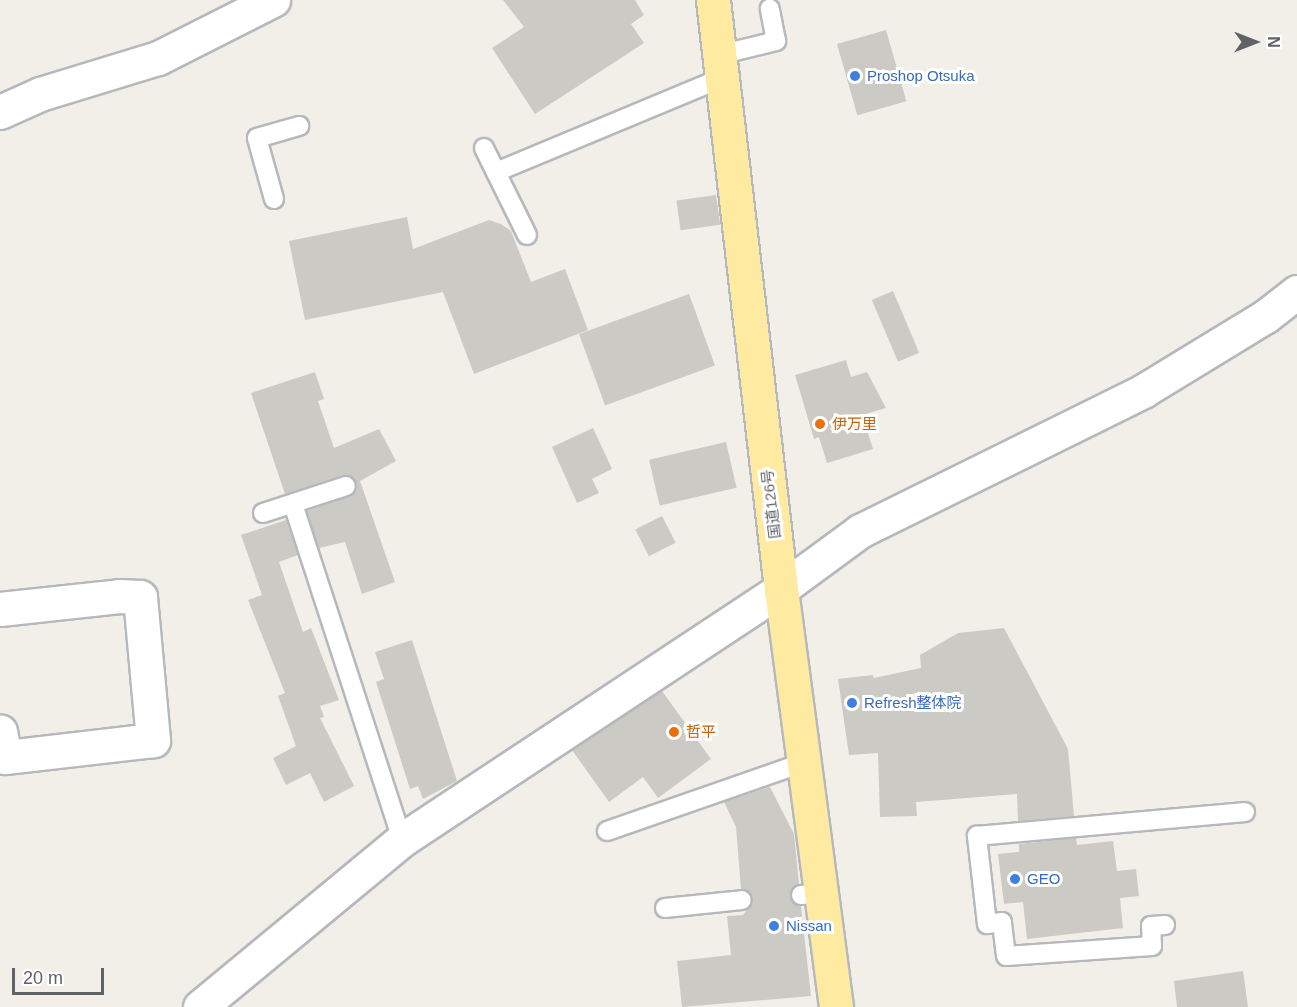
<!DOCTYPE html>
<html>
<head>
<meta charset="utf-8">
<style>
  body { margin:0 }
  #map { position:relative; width:1297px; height:1007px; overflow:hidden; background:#f1efe8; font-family:Helvetica,"Noto Sans JP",sans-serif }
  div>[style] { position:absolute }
  .building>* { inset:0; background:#cccac5; transform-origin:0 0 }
  .roads { filter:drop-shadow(2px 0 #b5b8bc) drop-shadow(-2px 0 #b5b8bc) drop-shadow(0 2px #b5b8bc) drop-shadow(0 -2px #b5b8bc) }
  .service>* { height:18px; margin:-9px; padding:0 9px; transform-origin:9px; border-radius:9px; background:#fff }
  .minor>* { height:33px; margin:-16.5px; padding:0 16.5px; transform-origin:16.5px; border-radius:16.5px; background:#fff }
  .trunk>* { height:33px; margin:-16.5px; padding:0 16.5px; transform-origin:16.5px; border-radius:16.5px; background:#feeaa1 }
  .dots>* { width:16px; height:16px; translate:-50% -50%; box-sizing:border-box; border:3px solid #fff; border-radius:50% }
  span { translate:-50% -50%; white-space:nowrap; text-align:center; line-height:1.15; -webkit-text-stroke:6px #fff; paint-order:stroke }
  .shop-label { font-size:15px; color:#366cbe }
  .left { translate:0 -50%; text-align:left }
  .food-label { font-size:15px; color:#c56008 }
  .street-label { font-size:15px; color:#5f6368 }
  .north { position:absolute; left:1225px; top:12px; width:60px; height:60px; -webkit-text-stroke:4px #fff; paint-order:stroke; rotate:90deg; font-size:16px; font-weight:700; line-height:24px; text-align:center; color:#5f6368 }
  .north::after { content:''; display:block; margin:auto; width:21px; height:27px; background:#5f6368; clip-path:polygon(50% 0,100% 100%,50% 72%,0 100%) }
  .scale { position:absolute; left:12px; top:968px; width:92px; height:27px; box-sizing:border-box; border:3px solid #5f6368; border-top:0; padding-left:8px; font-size:18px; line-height:21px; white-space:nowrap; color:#5f6368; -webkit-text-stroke:4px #fff; paint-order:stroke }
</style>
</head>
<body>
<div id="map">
  <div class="building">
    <div style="clip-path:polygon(503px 0,635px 0,644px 15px,631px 24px,644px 43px,535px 114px,492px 48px,524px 27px)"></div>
    <div style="left:886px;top:30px;width:74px;height:51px;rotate:74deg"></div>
    <div style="left:716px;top:195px;width:30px;height:40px;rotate:82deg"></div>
    <div style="clip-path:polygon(407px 217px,413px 249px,489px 220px,501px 224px,511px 231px,531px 282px,565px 269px,588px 330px,474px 374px,443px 292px,305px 320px,289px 241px)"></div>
    <div style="left:893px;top:291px;width:67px;height:23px;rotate:67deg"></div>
    <div style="left:689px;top:294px;width:76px;height:117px;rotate:70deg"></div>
    <div style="clip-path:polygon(846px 360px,851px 377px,867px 372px,886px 408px,862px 415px,873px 449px,827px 463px,819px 437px,814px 439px,795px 375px)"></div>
    <div style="clip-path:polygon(315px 372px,324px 399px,318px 401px,334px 448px,379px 429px,396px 461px,360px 481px,395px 582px,362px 594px,345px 542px,319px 548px,307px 511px,350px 496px,357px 489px,356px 482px,343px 475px,285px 494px,251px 393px)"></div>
    <div style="clip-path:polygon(593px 428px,612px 469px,592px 479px,599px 493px,577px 503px,552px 447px)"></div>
    <div style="left:726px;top:442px;width:47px;height:79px;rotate:77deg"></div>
    <div style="left:662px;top:516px;width:30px;height:30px;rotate:63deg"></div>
    <div style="clip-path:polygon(286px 520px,298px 555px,279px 562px,303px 632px,311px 628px,339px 700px,320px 706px,324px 717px,320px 718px,354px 786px,324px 802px,310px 773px,286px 785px,273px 758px,296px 746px,278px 696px,285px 693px,248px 600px,262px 595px,241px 535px)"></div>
    <div style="clip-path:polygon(1004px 628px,1068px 749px,1074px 816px,1018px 821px,1017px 794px,916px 802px,917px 816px,880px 817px,878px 753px,849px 755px,838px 679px,873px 675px,874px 678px,921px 668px,920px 655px,958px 633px)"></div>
    <div style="clip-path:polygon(412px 640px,457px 781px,423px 799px,418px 786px,410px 789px,376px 682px,384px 679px,375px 652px)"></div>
    <div style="clip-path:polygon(662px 691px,711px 759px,658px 798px,643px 777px,609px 802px,572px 750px)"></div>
    <div style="clip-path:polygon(770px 787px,794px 834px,799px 884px,791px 890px,790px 897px,801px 906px,811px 996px,682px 1007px,677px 961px,731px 955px,727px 916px,743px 915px,752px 904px,751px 893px,741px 889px,736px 827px,724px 802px)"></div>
    <div style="clip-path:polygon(1076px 838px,1077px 845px,1113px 841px,1117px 871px,1136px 869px,1139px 896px,1120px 898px,1123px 928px,1027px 939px,1023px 902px,1004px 904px,998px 854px,1019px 852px,1019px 844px)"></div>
    <div style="clip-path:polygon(1243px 971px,1248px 1007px,1177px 1007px,1174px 981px)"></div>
  </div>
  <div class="roads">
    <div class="service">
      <div style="left:719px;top:55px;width:59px;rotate:-13.8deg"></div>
      <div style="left:776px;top:41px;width:33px;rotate:-101deg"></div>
      <div style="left:484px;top:148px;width:97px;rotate:63.7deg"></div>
      <div style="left:496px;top:172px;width:245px;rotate:-22.6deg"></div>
      <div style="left:274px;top:199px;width:63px;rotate:-105.6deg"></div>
      <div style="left:257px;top:138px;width:44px;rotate:-15.9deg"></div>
      <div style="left:293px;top:504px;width:353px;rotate:72deg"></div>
      <div style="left:263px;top:513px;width:87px;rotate:-18deg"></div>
      <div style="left:607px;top:831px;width:210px;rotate:-19.2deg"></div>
      <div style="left:801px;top:895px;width:21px;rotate:-5deg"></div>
      <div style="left:665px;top:908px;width:77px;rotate:-5.9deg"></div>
      <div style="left:1165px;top:925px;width:14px;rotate:176deg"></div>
      <div style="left:1151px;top:926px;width:20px;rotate:87deg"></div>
      <div style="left:1152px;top:946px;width:146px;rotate:176.1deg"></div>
      <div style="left:1006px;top:956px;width:34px;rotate:-97deg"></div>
      <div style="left:1002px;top:922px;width:15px;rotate:172deg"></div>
      <div style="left:987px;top:924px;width:89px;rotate:-96.5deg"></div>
      <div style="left:977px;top:836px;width:269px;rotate:-5.1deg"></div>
    </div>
    <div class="minor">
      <div style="left:0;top:112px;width:44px;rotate:-24.2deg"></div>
      <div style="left:40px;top:94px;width:123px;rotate:-17deg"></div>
      <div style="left:158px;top:58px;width:129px;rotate:-26.8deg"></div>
      <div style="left:0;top:609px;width:120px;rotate:-6.2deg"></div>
      <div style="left:119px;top:596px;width:21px;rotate:3deg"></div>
      <div style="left:140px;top:597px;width:144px;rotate:84.8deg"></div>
      <div style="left:153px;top:740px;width:149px;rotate:173.4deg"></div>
      <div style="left:5px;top:757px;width:26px;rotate:-101deg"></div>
      <div style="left:200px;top:1007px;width:262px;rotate:-39.6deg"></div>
      <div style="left:402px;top:840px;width:455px;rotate:-33.5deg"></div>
      <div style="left:781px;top:589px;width:98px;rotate:-36.3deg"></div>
      <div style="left:860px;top:531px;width:316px;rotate:-26.3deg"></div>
      <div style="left:1143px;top:391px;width:144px;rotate:-31.4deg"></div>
      <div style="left:1266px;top:316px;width:39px;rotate:-38deg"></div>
    </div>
    <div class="trunk">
      <div style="left:713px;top:0;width:593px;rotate:83.41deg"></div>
      <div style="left:781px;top:589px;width:422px;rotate:82.5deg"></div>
    </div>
  </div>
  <div class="dots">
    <div style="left:855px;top:76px;background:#3f7fe0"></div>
    <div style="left:820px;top:424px;background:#e8710a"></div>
    <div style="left:852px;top:703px;background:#3f7fe0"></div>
    <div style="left:674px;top:732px;background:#e8710a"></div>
    <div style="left:1015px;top:879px;background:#3f7fe0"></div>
    <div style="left:774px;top:926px;background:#3f7fe0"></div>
  </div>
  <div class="shop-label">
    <span class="left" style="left:867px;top:76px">Proshop Otsuka</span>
    <span class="left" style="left:864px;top:703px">Refresh整体院</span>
    <span class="left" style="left:1027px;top:879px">GEO</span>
    <span class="left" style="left:786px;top:926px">Nissan</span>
  </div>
  <div class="food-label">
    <span class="left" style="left:832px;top:424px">伊万里</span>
    <span class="left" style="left:686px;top:732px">哲平</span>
  </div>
  <div class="street-label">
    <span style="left:771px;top:504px;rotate:-97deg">国道126号</span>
  </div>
  <div class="north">N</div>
  <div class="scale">20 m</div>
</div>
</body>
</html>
